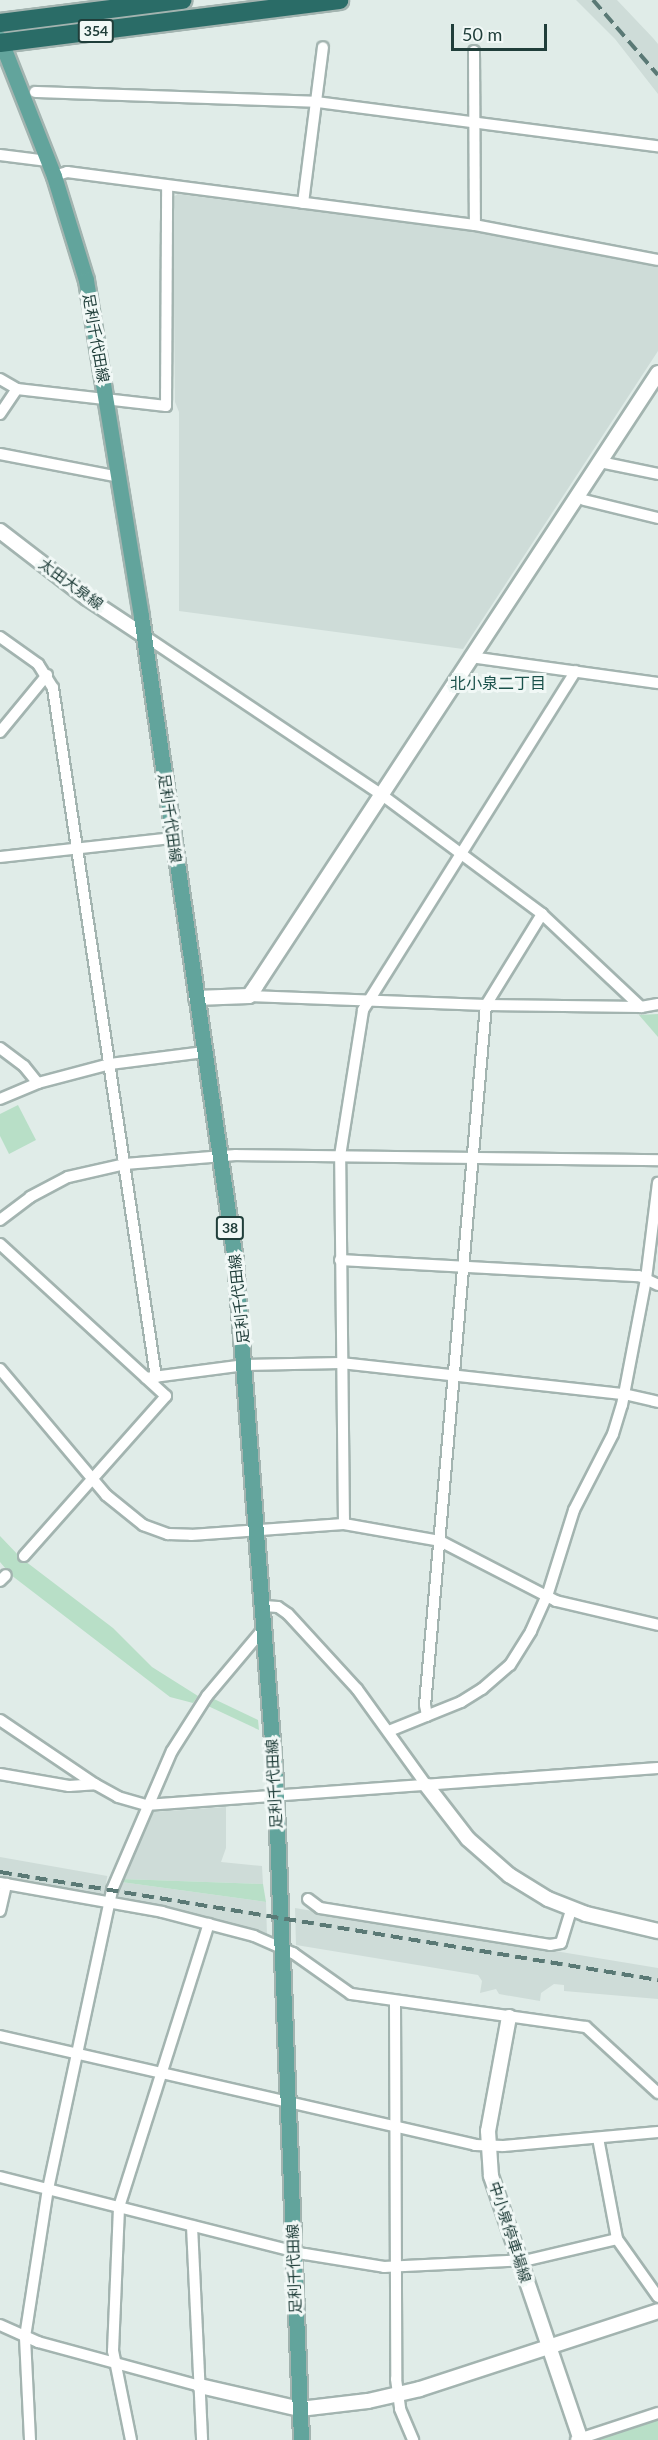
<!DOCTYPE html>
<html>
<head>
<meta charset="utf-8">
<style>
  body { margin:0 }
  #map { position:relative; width:658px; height:2440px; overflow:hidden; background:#e0ece8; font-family:Lato,"Noto Sans JP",sans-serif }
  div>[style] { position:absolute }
  .built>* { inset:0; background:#cedcd8; transform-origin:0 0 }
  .green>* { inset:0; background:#b8dfc7 }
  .roads { filter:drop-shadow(2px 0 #a3b4b0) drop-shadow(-2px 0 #a3b4b0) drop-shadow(0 2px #a3b4b0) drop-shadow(0 -2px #a3b4b0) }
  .street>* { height:10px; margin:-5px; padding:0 5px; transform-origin:5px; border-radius:5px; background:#fff }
  .secondary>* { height:14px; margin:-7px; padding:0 7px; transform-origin:7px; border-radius:7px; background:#fff }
  .primary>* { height:15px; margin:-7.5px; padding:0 7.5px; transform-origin:7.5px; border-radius:7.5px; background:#62a49c }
  .highway>* { height:18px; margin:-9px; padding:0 9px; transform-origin:9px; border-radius:9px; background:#2a6c67 }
  .rail>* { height:4px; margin-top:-2px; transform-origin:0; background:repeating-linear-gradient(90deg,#5a7975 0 12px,transparent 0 18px) }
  span { translate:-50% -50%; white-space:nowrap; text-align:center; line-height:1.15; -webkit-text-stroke:6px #f1f8f6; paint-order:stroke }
  .shield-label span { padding:2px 4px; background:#f1f8f6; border:2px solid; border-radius:4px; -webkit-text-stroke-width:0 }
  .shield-label { font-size:14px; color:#203e3a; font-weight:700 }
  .street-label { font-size:15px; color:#203e3a }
  .neighbourhood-label { font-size:16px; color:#1a514b }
  .scale { position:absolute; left:451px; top:24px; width:96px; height:27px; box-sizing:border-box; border:3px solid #203e3a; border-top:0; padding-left:8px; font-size:18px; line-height:21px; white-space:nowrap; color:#203e3a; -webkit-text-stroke:4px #f1f8f6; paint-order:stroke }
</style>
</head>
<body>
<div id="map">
  <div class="built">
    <div style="clip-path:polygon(576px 0,617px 0,653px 38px,658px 44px,658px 94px,615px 39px)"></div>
    <div style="clip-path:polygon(178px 194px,483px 233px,658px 267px,658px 351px,463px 649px,179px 611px,179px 412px,175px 402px,173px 197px)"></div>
    <div style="clip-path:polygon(226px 1807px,226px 1848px,221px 1862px,262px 1866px,263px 1884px,122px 1879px,152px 1812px)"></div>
    <div style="left:0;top:1857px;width:109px;height:22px;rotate:10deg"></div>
    <div style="clip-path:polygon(121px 1882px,266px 1902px,267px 1935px,174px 1908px,118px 1899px)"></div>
    <div style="clip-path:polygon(295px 1908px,658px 1968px,658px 1999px,564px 1991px,564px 1985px,554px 1984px,541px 1993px,540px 2001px,499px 1994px,496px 1989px,480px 1993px,482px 1981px,478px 1975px,296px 1945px)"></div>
  </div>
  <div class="green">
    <div style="clip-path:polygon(658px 1014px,658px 1037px,639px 1015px)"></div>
    <div style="clip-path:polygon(18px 1105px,36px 1140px,9px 1154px,0 1136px,0 1114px)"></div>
    <div style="clip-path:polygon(0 1536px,21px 1558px,113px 1628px,152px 1667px,198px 1696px,193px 1703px,170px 1697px,11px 1575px,0 1562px)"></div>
    <div style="clip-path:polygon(214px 1699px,258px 1720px,259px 1730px,208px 1706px)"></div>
    <div style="clip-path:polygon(122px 1879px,263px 1884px,266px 1902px,121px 1882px)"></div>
    <div style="clip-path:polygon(658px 2419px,658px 2440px,597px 2440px,599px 2438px)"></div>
  </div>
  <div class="roads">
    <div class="street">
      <div style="left:474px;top:51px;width:174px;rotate:89.7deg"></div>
      <div style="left:35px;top:92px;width:282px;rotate:2deg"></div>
      <div style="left:317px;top:102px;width:344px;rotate:7.4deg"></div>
      <div style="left:0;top:155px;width:48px;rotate:7.1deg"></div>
      <div style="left:54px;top:176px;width:14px;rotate:-17deg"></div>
      <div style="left:67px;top:172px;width:411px;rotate:7.4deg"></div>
      <div style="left:475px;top:225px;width:186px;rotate:10.8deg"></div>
      <div style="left:303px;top:203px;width:157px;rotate:-82.7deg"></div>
      <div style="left:0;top:379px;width:20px;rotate:30deg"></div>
      <div style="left:17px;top:389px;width:150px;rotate:6.5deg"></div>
      <div style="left:166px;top:406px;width:220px;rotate:-89.7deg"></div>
      <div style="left:0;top:414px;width:30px;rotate:-56deg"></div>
      <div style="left:0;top:454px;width:121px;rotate:10.9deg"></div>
      <div style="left:600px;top:462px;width:59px;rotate:11.7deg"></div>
      <div style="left:584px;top:500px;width:76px;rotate:13.7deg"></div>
      <div style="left:143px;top:635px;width:288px;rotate:33.8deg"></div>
      <div style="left:382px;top:795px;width:199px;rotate:36.6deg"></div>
      <div style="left:542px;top:914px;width:136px;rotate:43.2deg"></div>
      <div style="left:0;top:637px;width:47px;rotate:35.4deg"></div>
      <div style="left:38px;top:664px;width:28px;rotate:58deg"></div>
      <div style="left:53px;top:688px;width:697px;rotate:81.5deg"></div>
      <div style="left:470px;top:657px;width:190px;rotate:7.9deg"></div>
      <div style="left:0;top:732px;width:74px;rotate:-50.5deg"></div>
      <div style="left:0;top:857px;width:174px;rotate:-6.3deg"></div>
      <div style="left:249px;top:996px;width:237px;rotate:2.2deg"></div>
      <div style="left:486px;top:1005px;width:155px;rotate:0.7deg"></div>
      <div style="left:641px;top:1007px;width:17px;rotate:-10deg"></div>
      <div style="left:0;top:1048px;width:30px;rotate:37deg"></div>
      <div style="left:24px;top:1066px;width:22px;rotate:51deg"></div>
      <div style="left:0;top:1099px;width:41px;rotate:-22.8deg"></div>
      <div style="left:38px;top:1083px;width:74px;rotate:-14.8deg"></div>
      <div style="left:110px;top:1064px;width:95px;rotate:-7.3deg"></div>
      <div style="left:0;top:1220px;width:38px;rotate:-37deg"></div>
      <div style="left:30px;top:1197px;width:43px;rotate:-27.8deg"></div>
      <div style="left:68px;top:1177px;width:58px;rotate:-12.8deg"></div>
      <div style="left:125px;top:1164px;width:111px;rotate:-4.6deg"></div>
      <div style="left:236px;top:1155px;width:422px;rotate:0.7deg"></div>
      <div style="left:0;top:1244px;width:225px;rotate:42.5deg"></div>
      <div style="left:166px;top:1396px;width:214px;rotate:131.6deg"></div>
      <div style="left:340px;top:1260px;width:299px;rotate:3.1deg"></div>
      <div style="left:639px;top:1276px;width:21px;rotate:25deg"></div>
      <div style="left:0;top:1369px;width:165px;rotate:49.9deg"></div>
      <div style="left:106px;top:1495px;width:48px;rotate:39deg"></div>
      <div style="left:143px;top:1525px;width:27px;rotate:20deg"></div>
      <div style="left:168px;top:1534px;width:23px;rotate:2deg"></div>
      <div style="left:191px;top:1535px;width:153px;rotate:-4.1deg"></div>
      <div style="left:344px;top:1524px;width:97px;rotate:10deg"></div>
      <div style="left:440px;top:1541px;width:131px;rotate:27.3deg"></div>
      <div style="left:556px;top:1601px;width:105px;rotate:13.2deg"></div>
      <div style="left:146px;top:1378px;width:100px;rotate:-7.5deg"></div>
      <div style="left:245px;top:1365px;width:96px;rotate:-1.2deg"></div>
      <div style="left:341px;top:1363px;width:285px;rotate:6.3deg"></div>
      <div style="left:624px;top:1394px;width:35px;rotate:13deg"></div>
      <div style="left:344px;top:1524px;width:368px;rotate:-90.6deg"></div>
      <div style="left:340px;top:1156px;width:148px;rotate:-81deg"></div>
      <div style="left:363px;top:1010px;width:400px;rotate:-57.9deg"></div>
      <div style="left:0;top:1581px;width:8px;rotate:-45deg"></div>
      <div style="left:264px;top:1606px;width:14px;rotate:4deg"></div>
      <div style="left:278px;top:1607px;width:12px;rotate:35deg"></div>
      <div style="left:288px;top:1614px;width:102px;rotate:47.4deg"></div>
      <div style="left:357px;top:1689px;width:120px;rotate:54.2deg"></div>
      <div style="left:427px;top:1716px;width:11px;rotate:-100deg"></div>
      <div style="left:425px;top:1705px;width:703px;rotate:-85.02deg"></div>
      <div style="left:486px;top:1005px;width:107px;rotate:-58.4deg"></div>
      <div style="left:0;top:1720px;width:115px;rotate:34deg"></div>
      <div style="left:95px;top:1784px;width:26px;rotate:29deg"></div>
      <div style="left:118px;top:1797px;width:29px;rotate:16deg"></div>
      <div style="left:146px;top:1805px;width:513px;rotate:-4.13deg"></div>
      <div style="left:389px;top:1731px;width:78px;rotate:-21.9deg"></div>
      <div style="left:461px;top:1702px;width:25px;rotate:-32deg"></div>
      <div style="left:482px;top:1689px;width:37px;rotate:-41deg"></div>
      <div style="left:510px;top:1665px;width:40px;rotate:-58deg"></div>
      <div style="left:531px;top:1631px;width:42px;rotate:-65.9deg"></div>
      <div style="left:548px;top:1593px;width:87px;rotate:-72.6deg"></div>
      <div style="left:574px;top:1510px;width:85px;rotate:-62.8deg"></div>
      <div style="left:613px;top:1434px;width:30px;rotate:-73deg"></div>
      <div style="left:622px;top:1405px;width:128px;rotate:-79.2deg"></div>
      <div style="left:646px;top:1279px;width:97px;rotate:-82.9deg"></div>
      <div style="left:0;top:1774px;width:70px;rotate:9.9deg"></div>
      <div style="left:69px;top:1786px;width:26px;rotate:-4deg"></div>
      <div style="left:0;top:1883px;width:165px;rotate:10.1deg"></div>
      <div style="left:162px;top:1912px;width:95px;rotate:14.6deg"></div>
      <div style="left:254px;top:1936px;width:43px;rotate:23.6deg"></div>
      <div style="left:293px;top:1953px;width:71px;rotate:35.3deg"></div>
      <div style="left:351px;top:1994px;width:237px;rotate:8deg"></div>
      <div style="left:586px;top:2027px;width:98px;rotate:42.5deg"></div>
      <div style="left:308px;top:1899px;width:15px;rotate:37deg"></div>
      <div style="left:320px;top:1908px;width:233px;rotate:9.1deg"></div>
      <div style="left:550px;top:1945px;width:11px;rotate:-10deg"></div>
      <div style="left:561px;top:1943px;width:37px;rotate:-73deg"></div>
      <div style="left:0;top:1911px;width:28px;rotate:-77deg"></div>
      <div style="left:395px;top:2001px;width:378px;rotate:89.8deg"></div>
      <div style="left:396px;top:2379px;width:30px;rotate:82deg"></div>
      <div style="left:400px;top:2409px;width:34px;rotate:67deg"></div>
      <div style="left:0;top:2036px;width:487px;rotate:12.9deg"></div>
      <div style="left:475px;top:2145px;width:28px;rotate:2deg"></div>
      <div style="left:503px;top:2146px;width:156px;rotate:-5.2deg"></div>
      <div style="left:598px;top:2138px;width:103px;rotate:79.3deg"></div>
      <div style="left:617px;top:2239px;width:71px;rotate:54.7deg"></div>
      <div style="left:0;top:2177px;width:315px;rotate:14.2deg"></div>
      <div style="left:305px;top:2254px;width:80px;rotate:9.3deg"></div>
      <div style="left:384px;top:2267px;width:144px;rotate:-2.8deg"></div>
      <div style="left:528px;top:2260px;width:91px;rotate:-13.3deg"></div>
      <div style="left:192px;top:2226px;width:214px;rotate:87.3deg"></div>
      <div style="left:0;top:2325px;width:42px;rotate:24.1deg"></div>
      <div style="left:38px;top:2342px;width:168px;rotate:15.2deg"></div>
      <div style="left:30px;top:2440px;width:103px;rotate:-92.8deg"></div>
      <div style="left:25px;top:2337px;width:150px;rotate:-81.2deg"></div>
      <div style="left:48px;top:2189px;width:306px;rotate:-77.9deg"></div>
      <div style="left:112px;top:1890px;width:151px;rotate:-66.7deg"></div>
      <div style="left:172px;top:1751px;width:65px;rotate:-57.5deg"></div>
      <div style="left:207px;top:1696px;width:82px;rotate:-49.9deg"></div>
      <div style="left:260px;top:1633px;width:5px;rotate:-11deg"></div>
      <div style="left:131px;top:2440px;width:91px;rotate:-101.4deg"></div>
      <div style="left:113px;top:2351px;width:144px;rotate:-87.6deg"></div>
      <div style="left:119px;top:2207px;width:297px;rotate:-72.4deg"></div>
      <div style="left:576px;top:2440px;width:86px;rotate:-18.2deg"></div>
    </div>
    <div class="secondary">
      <div style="left:0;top:531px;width:110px;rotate:37.6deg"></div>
      <div style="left:87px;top:598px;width:67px;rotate:33.5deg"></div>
      <div style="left:196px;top:998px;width:53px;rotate:-2.2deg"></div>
      <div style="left:249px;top:996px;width:12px;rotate:-55deg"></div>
      <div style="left:256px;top:986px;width:733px;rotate:-56.74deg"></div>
      <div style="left:427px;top:1786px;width:67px;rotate:52.3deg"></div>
      <div style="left:468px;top:1839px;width:55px;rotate:41.3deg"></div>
      <div style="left:509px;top:1875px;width:46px;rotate:31.6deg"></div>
      <div style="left:548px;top:1899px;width:41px;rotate:21.5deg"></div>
      <div style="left:586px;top:1914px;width:74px;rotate:13.3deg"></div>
      <div style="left:509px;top:2017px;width:116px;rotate:100.4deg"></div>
      <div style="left:488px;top:2131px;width:45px;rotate:86.2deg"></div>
      <div style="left:491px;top:2176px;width:279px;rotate:71.2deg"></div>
      <div style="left:200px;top:2386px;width:103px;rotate:13deg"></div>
      <div style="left:300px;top:2409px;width:68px;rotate:-6.7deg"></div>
      <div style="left:368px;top:2401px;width:53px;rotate:-13deg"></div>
      <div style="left:420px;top:2389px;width:250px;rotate:-18.1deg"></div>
    </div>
    <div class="primary">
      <div style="left:0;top:39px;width:147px;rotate:68.5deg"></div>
      <div style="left:54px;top:176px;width:109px;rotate:72.9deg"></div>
      <div style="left:86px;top:280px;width:340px;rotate:80.7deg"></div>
      <div style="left:141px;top:616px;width:651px;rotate:81.7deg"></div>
      <div style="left:235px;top:1260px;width:522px;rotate:85.6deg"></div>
      <div style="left:275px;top:1780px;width:661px;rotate:87.74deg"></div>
    </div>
    <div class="highway">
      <div style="left:0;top:23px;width:184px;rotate:-7.2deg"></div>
      <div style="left:0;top:43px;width:342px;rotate:-7.2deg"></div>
    </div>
  </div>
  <div class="rail">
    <div style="left:593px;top:0;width:99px;rotate:49.1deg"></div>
    <div style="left:0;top:1872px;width:667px;rotate:9.32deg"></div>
  </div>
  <div class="shield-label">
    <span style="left:96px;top:31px">354</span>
    <span style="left:230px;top:1228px">38</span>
  </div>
  <div class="street-label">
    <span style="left:96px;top:338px;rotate:80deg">足利千代田線</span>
    <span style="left:71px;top:584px;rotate:36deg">太田大泉線</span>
    <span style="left:170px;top:818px;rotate:82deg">足利千代田線</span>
    <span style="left:239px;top:1299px;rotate:-96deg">足利千代田線</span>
    <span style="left:274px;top:1784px;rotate:-93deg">足利千代田線</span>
    <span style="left:510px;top:2232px;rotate:72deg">中小泉停車場線</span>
    <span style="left:294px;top:2269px;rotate:-92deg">足利千代田線</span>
  </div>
  <div class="neighbourhood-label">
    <span style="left:498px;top:683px">北小泉二丁目</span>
  </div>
  <div class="scale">50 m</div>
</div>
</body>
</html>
